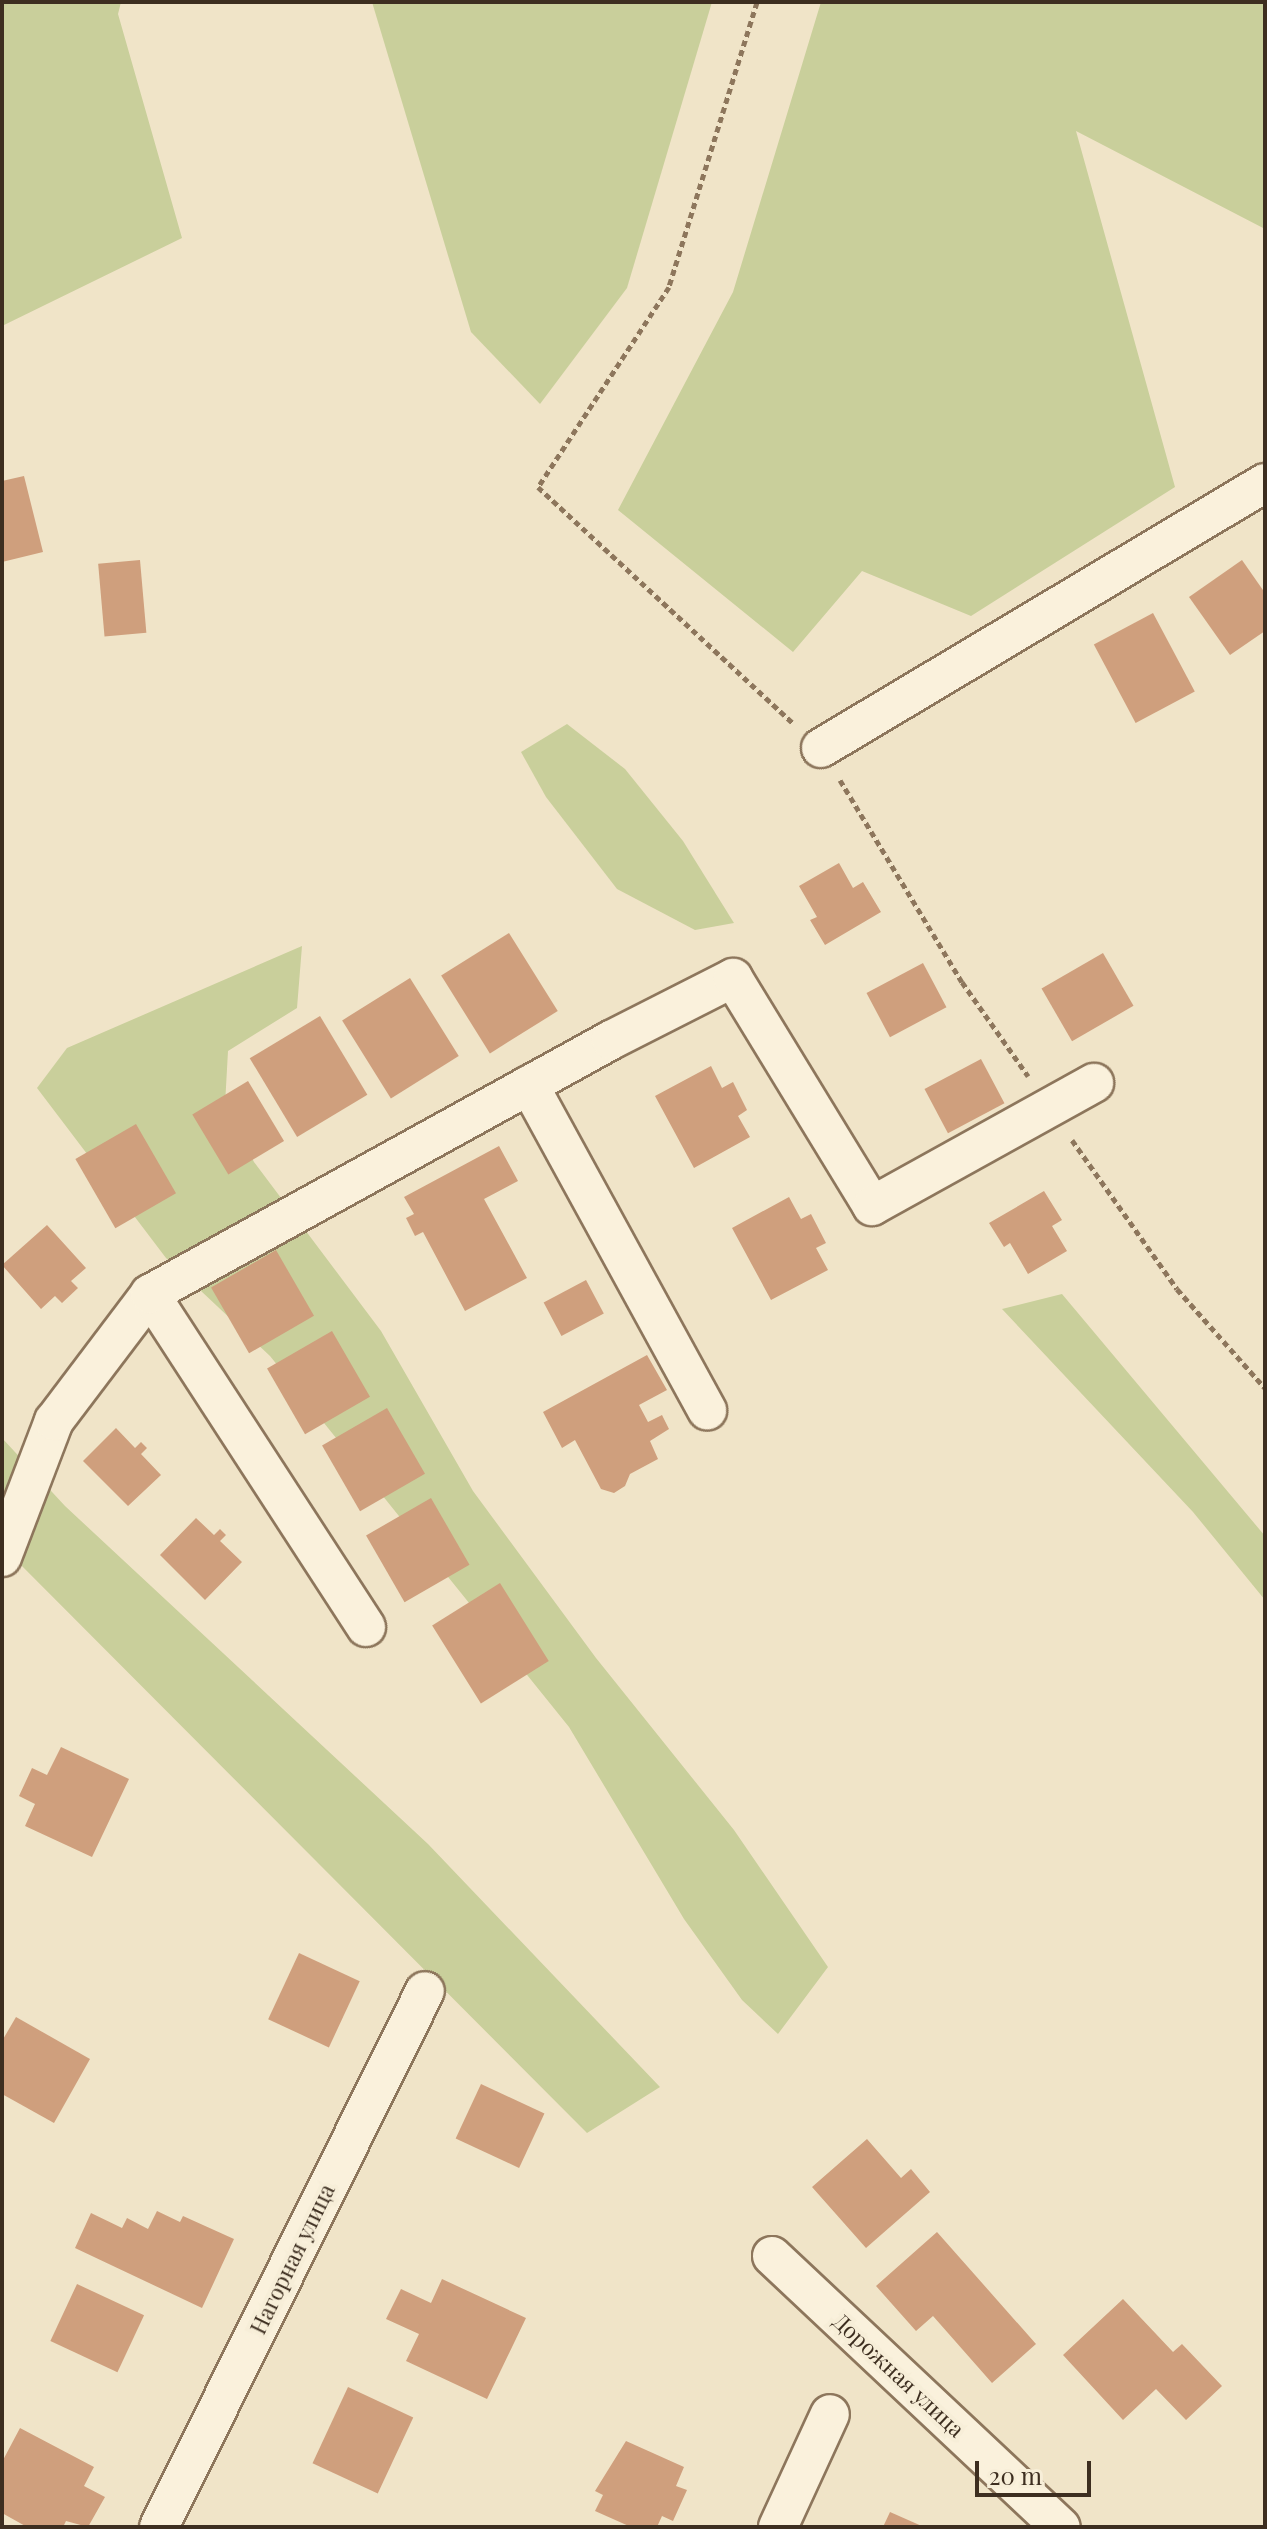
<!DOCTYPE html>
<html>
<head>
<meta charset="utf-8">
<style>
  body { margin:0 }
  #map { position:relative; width:1267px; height:2529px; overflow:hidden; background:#f0e4c8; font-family:"Playfair Display",serif }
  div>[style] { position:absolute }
  .green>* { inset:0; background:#c9cf9b }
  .building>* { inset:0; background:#cf9f7d; transform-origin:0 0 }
  .path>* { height:5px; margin-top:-2.5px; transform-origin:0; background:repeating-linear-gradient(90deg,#8d765c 0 6px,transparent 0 10px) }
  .roads { filter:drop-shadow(2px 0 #8d765c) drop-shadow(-2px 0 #8d765c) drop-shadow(0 2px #8d765c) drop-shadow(0 -2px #8d765c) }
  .minor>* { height:38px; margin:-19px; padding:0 19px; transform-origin:19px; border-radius:19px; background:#faf1dc }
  span { translate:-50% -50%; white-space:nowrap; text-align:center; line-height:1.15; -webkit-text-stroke:8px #f7eed8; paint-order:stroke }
  .street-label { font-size:22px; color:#3d2e20 }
  .frame { position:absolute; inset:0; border:4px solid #3d2e20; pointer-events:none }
  .scale { position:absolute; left:975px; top:2461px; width:116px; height:36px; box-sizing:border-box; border:4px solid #3d2e20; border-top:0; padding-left:10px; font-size:24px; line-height:28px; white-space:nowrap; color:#3d2e20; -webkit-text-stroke:6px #f7eed8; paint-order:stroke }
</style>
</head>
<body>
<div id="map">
  <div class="green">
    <div style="clip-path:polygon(2px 2px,121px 2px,118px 14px,182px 238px,2px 326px)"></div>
    <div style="clip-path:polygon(372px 2px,712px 2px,627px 288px,540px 404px,471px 332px)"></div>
    <div style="clip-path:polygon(821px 2px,1265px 2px,1265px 229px,1076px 131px,1175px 487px,971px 616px,862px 571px,793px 652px,618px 510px,733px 292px)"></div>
    <div style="clip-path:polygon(567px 724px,625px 769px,683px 841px,734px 923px,695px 930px,617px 889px,546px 797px,521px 752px)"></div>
    <div style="clip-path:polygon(302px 946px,297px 1008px,228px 1051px,225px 1105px,254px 1162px,381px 1331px,473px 1491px,596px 1658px,734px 1830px,828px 1967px,778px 2034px,742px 2000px,684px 1919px,569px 1727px,270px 1356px,166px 1258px,37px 1088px,67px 1048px)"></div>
    <div style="clip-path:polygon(1062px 1294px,1265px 1536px,1265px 1600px,1193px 1512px,1002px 1309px)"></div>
    <div style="clip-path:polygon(2px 1438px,65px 1506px,428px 1844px,660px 2087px,587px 2133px,2px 1546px)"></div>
  </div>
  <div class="building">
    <div style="clip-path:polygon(24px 476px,43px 552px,2px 562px,2px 481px)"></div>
    <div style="left:140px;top:560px;width:73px;height:42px;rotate:85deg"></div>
    <div style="clip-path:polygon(1242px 560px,1265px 593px,1265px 631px,1230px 655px,1189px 597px)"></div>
    <div style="left:1153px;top:613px;width:89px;height:67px;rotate:62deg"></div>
    <div style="clip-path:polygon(839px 863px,853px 888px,863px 882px,881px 912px,825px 945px,810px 920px,817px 917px,799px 886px)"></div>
    <div style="left:509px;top:933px;width:92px;height:80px;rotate:58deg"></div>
    <div style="left:1103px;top:953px;width:61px;height:71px;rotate:60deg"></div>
    <div style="left:923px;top:963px;width:50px;height:64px;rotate:62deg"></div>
    <div style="left:410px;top:978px;width:92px;height:80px;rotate:58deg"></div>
    <div style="left:320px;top:1016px;width:92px;height:82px;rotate:59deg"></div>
    <div style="left:981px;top:1059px;width:50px;height:64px;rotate:62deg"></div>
    <div style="clip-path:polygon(711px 1066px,722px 1088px,733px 1082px,747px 1110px,738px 1116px,750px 1137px,694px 1168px,655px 1096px)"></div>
    <div style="left:248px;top:1081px;width:70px;height:65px;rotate:59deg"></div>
    <div style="left:136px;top:1124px;width:80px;height:70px;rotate:60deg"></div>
    <div style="clip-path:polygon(499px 1146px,518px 1181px,484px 1199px,527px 1278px,465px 1311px,423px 1232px,415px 1236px,406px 1218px,414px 1214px,404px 1197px)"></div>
    <div style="clip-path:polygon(1044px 1191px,1062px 1220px,1052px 1226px,1067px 1251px,1028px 1274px,1010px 1243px,1004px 1247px,989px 1223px)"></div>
    <div style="clip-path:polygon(789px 1197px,801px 1219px,811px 1214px,826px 1243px,816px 1248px,828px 1270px,771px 1300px,732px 1228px)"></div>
    <div style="clip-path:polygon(47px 1225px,86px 1268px,71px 1281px,78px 1288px,62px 1303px,55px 1296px,41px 1309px,2px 1265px)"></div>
    <div style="left:276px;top:1250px;width:76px;height:75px;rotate:60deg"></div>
    <div style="left:586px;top:1280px;width:38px;height:48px;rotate:62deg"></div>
    <div style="left:332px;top:1331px;width:76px;height:75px;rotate:60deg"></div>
    <div style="clip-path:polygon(647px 1355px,667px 1390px,639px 1405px,648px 1422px,662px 1415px,669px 1429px,650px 1441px,658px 1459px,630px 1474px,625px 1486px,614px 1493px,601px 1489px,575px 1440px,562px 1448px,543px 1412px)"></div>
    <div style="left:387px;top:1408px;width:76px;height:75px;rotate:60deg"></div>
    <div style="clip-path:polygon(116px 1428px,135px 1448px,141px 1442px,147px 1448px,141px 1454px,161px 1475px,128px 1506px,83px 1461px)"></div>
    <div style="left:431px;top:1498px;width:77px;height:75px;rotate:60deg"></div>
    <div style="clip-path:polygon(196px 1518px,214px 1535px,220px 1529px,226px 1535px,220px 1541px,242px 1562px,205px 1600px,160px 1555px)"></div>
    <div style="left:500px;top:1583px;width:92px;height:80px;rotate:58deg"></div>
    <div style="clip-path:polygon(61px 1747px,129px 1779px,92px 1857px,25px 1826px,35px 1804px,19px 1796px,32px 1768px,47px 1775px)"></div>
    <div style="left:299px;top:1953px;width:67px;height:73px;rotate:25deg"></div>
    <div style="clip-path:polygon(16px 2017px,90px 2059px,54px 2123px,2px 2094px,2px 2041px)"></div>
    <div style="left:481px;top:2084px;width:70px;height:60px;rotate:25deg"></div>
    <div style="clip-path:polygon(867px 2139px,901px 2178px,911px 2169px,930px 2192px,866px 2248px,812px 2187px)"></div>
    <div style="clip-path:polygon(157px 2211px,180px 2222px,183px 2216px,234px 2239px,202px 2308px,75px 2248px,91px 2213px,122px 2228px,127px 2218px,148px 2229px)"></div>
    <div style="clip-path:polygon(937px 2232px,1036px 2344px,992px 2383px,933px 2316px,916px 2331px,876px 2286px)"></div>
    <div style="clip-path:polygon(442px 2279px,526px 2318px,487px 2399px,406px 2361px,419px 2334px,386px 2319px,401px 2289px,431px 2303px)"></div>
    <div style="left:77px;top:2284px;width:74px;height:63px;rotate:25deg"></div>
    <div style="clip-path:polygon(1123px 2299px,1173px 2352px,1182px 2344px,1222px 2386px,1186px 2420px,1156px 2389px,1123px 2420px,1063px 2355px)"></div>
    <div style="left:348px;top:2387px;width:72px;height:84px;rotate:25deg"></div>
    <div style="clip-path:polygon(20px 2428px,94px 2467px,84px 2486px,105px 2497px,88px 2527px,66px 2521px,63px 2527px,27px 2527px,2px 2513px,2px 2462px)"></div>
    <div style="clip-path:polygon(626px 2441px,684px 2467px,676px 2486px,687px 2490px,673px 2521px,662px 2516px,657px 2527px,631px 2527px,595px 2511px,603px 2495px,595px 2491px)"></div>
    <div style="clip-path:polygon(890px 2512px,924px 2527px,883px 2527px)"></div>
  </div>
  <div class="path">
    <div style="left:757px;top:2px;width:298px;rotate:107.2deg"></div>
    <div style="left:669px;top:287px;width:239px;rotate:123.2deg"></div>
    <div style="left:538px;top:487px;width:349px;rotate:42.8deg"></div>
    <div style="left:840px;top:780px;width:236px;rotate:58.9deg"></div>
    <div style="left:962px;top:982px;width:115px;rotate:54.9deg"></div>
    <div style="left:1072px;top:1140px;width:182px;rotate:54.8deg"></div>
    <div style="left:1177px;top:1289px;width:132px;rotate:48.4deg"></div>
  </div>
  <div class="roads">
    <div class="minor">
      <div style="left:821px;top:748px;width:517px;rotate:-30.83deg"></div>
      <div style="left:529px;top:1085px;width:371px;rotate:61.3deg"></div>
      <div style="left:2px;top:1557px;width:146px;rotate:-69.1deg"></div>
      <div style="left:54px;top:1421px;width:159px;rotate:-52.9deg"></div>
      <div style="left:366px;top:1627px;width:397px;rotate:-123deg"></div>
      <div style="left:150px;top:1294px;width:526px;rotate:-28.85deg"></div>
      <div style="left:611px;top:1040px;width:137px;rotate:-26.9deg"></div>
      <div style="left:733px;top:978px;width:267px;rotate:58.6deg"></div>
      <div style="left:872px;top:1206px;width:254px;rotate:-29deg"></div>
      <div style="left:772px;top:2256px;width:396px;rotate:43.2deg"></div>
      <div style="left:159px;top:2527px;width:598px;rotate:-63.61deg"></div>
      <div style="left:778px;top:2527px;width:124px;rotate:-65.3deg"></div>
    </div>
  </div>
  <div class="street-label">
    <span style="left:292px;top:2259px;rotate:-64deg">Нагорная улица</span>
    <span style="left:899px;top:2375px;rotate:43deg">Дорожная улица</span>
  </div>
  <div class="frame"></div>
  <div class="scale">20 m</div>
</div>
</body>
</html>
